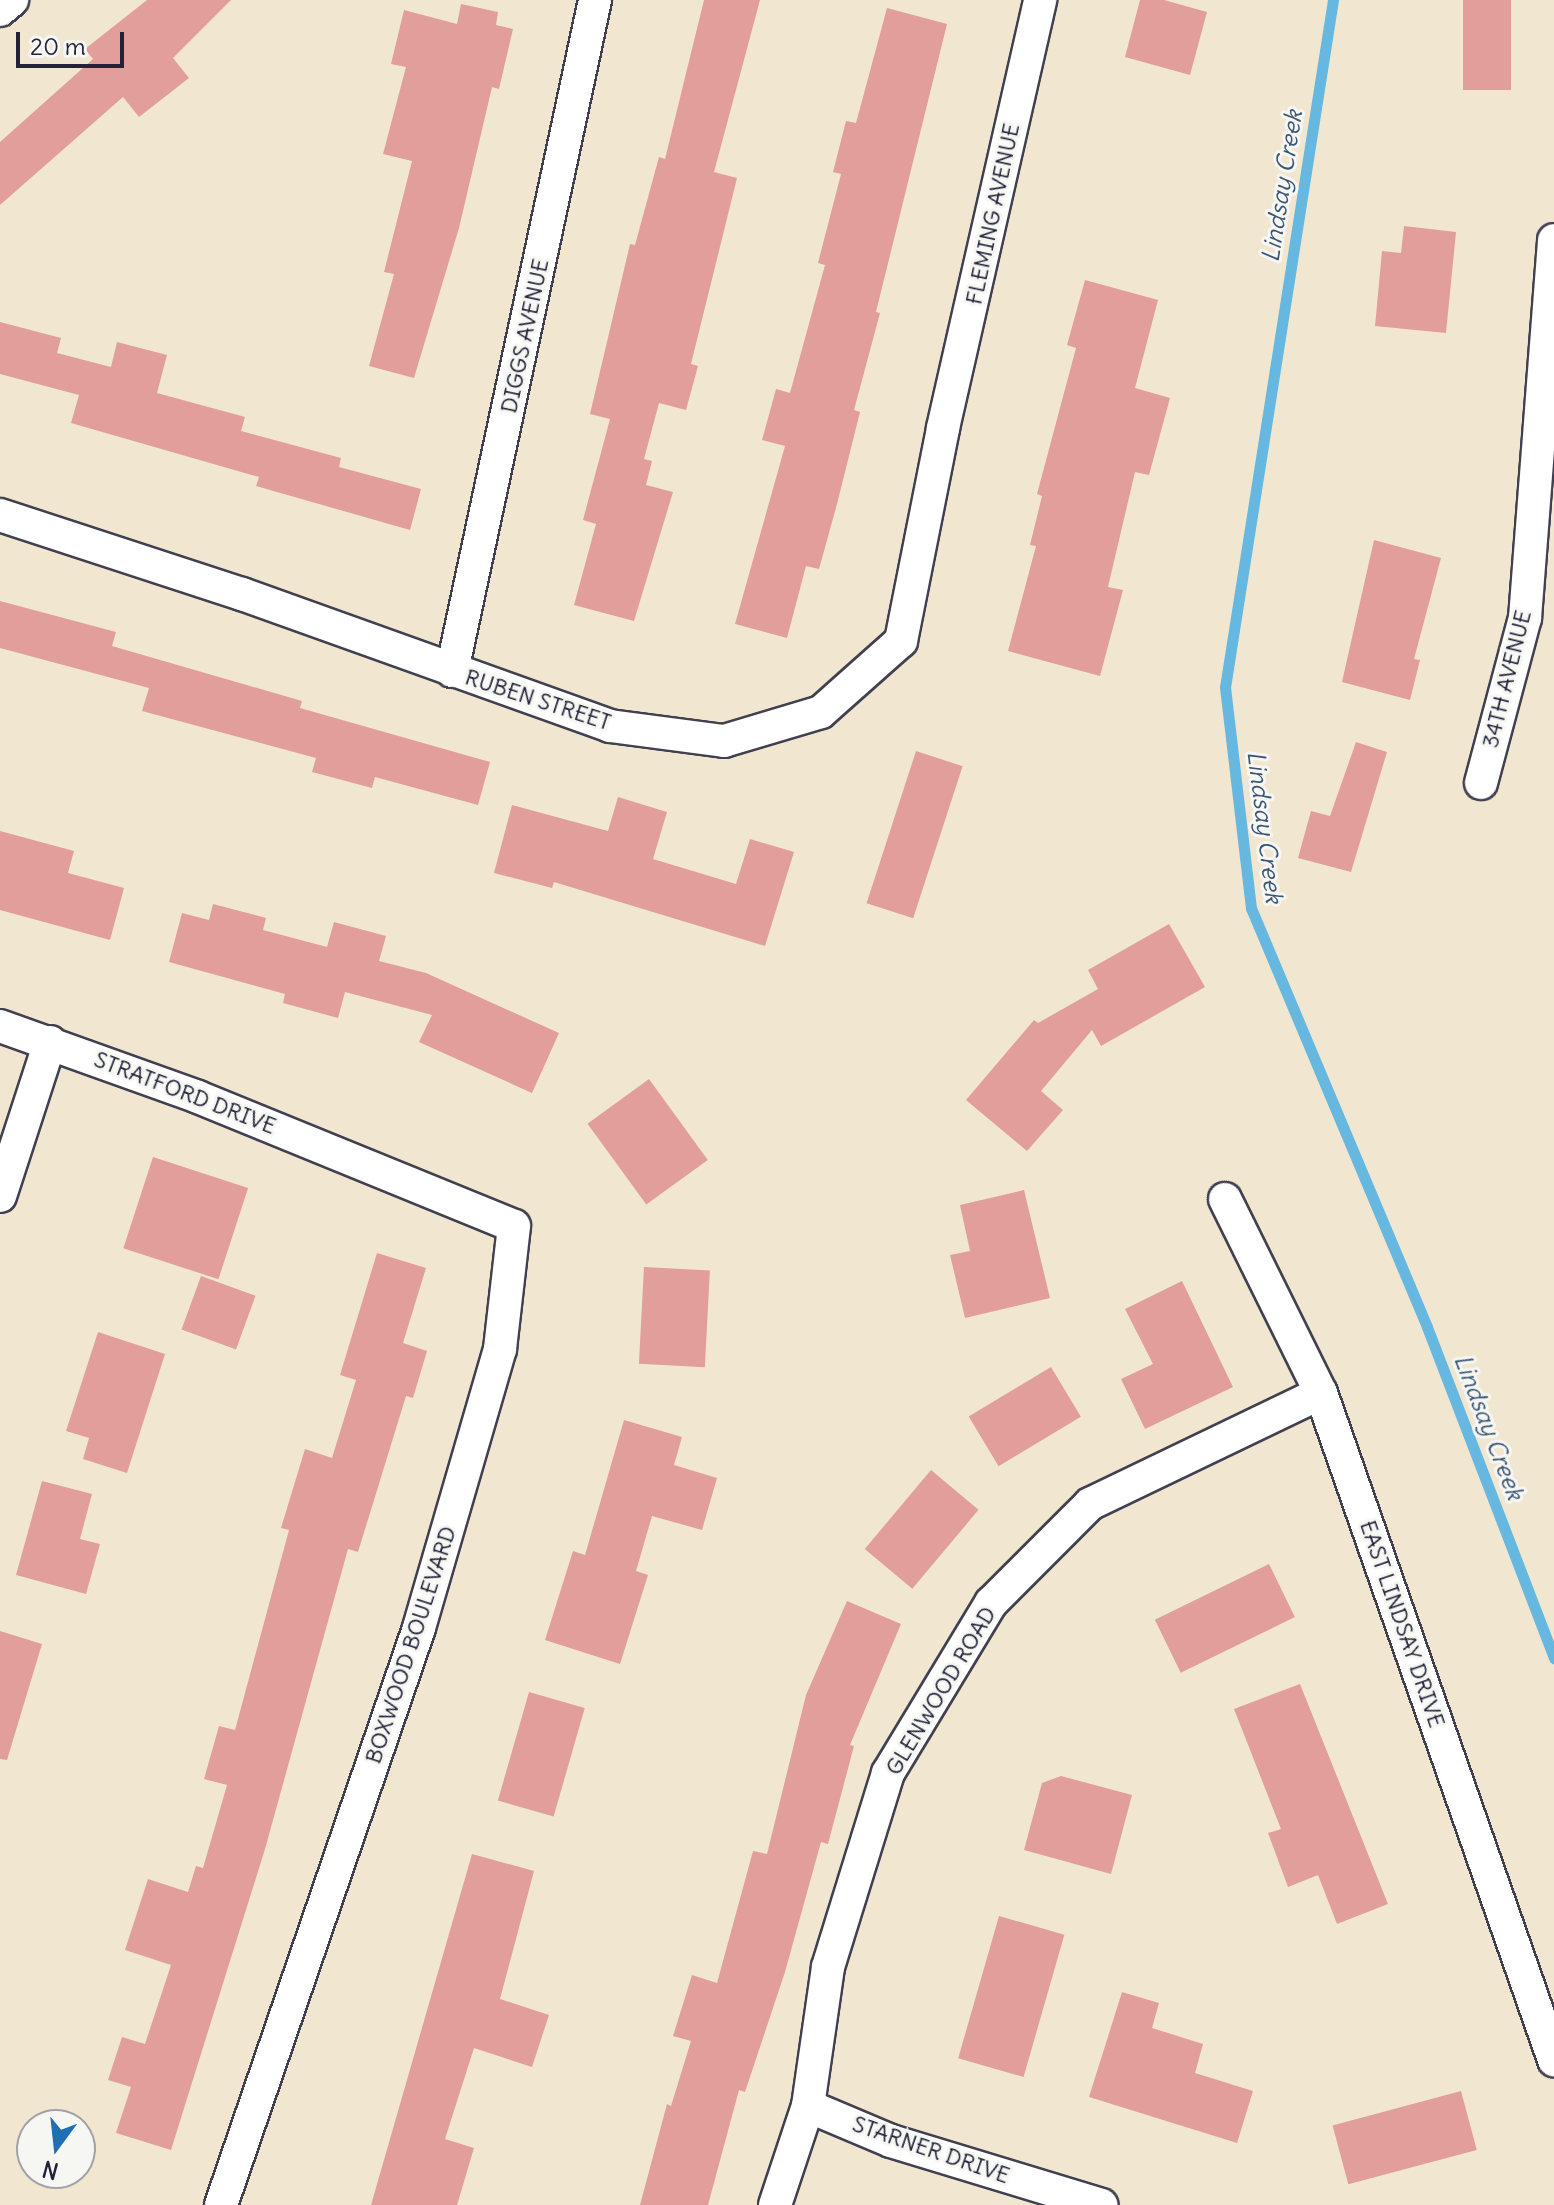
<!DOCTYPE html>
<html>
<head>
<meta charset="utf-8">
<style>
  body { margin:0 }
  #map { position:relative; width:1554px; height:2205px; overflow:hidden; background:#f1e7d0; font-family:Delius,sans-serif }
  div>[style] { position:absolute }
  .stream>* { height:11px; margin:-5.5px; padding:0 5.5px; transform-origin:5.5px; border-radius:5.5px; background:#66b8e1 }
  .building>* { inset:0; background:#e29e9a; transform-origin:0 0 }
  .roads { filter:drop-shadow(2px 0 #414051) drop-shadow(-2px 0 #414051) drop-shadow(0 2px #414051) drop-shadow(0 -2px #414051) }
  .street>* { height:32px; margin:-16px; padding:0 16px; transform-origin:16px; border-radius:16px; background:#fff }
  span { translate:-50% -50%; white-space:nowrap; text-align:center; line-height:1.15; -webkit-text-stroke:6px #f6f6f2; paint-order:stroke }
  .street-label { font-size:22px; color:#22223b }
  .water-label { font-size:24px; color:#3a5675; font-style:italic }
  .north { position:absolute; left:16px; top:2109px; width:80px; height:80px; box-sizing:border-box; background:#f6f6f2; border:2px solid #a1a1a9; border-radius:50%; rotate:195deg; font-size:22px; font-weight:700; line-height:32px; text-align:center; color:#22223b }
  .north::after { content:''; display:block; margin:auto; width:28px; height:36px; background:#1f6fb2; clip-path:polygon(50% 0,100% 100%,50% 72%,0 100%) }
  .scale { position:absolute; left:16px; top:32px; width:108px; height:36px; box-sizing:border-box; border:4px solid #22223b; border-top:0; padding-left:10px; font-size:24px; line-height:28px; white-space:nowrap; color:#22223b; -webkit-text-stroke:6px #f6f6f2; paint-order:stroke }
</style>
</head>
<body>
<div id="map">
  <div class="stream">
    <div style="left:1333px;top:0;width:695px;rotate:98.93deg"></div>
    <div style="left:1225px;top:687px;width:223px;rotate:83.3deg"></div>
    <div style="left:1251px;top:908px;width:454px;rotate:67.2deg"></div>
    <div style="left:1427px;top:1327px;width:355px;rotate:69deg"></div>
  </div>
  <div class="building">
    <div style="clip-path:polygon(147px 0,231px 0,173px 58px,189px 78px,139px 117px,123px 97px,0 205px,0 142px,93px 59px,85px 49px)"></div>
    <div style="clip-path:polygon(704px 0,760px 0,714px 172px,737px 178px,691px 364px,698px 366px,686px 410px,659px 403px,644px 459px,652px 461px,646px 485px,673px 492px,634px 621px,574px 605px,596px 524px,583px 520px,610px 419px,590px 414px,630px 244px,635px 245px,659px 157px,665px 159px)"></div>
    <div style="clip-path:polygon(1140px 0,1164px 0,1207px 12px,1190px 75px,1125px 57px)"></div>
    <div style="left:1463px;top:0;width:48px;height:90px"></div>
    <div style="clip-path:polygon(461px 4px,498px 12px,496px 25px,513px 29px,499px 89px,492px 87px,459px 228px,414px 378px,369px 366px,394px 274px,384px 272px,412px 161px,383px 154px,406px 67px,391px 64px,404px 10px,457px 24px)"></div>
    <div style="clip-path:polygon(887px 8px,947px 24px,876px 312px,880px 313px,854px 410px,860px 412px,837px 504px,819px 569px,806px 566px,787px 638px,735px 624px,785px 446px,762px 440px,776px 389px,790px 393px,825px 265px,818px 263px,841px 174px,833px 172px,846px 121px,856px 123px)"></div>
    <div style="clip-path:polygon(1404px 226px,1456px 232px,1446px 333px,1375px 326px,1382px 251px,1401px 253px)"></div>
    <div style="clip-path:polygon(1085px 280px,1158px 300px,1135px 388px,1170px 398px,1149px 475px,1135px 472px,1108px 587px,1123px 590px,1100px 676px,1008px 651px,1036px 546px,1030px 545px,1042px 496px,1037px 494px,1076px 348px,1067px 345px)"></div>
    <div style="clip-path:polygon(0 322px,61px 338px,57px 353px,111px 367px,117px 342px,167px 355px,157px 393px,245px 417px,241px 431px,341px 458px,339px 467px,421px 489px,410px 530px,256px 486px,259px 477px,71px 423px,79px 395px,0 374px)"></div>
    <div style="clip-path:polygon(1374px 540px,1441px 558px,1414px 659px,1420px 660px,1410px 700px,1342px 682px)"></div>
    <div style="clip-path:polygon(0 601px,116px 632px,112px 646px,302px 701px,300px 708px,490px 762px,478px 805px,375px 777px,372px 788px,312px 772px,316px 758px,142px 711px,149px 688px,0 648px)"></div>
    <div style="clip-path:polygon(1356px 742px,1387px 752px,1351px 872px,1298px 858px,1311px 811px,1330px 816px)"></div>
    <div style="left:916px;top:751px;width:49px;height:160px;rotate:18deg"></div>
    <div style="clip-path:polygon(618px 797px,667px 812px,653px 859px,736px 884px,750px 839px,794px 852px,765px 946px,554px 882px,552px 888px,494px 873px,512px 805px,608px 831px)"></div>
    <div style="clip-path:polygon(0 831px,74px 851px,68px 873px,124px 888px,110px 940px,0 910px)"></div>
    <div style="clip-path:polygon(213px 904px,266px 918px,263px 930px,327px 947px,334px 922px,386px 936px,379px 961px,426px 973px,559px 1033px,532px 1093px,419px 1042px,432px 1015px,345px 992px,338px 1018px,283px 1003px,285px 994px,169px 962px,182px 913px,209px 920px)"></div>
    <div style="clip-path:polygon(1169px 924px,1205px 987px,1101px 1046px,1092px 1030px,1041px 1091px,1063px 1110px,1027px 1151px,966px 1100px,1034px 1020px,1038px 1023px,1098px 989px,1088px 970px)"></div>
    <div style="left:649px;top:1079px;width:100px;height:76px;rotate:54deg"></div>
    <div style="left:153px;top:1157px;width:100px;height:96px;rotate:18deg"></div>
    <div style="clip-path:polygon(1024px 1190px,1050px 1298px,965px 1318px,950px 1255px,970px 1251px,960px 1205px)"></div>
    <div style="clip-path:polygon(377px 1253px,426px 1268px,403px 1343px,427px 1351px,413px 1398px,406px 1396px,358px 1552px,348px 1549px,265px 1849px,171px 2150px,116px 2133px,131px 2087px,108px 2080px,122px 2037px,145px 2044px,171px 1965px,125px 1950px,148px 1879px,188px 1892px,196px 1866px,203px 1868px,227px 1785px,204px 1779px,219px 1726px,235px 1730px,289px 1530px,281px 1528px,305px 1449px,332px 1458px,356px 1380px,340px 1375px)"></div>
    <div style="left:644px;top:1267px;width:66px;height:97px;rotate:3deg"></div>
    <div style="left:201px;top:1276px;width:58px;height:57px;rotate:20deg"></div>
    <div style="clip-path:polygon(1182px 1281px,1233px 1387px,1145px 1429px,1121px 1379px,1153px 1364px,1125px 1309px)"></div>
    <div style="clip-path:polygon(98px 1332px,165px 1354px,127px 1473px,83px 1459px,89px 1438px,66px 1431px)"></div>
    <div style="left:1051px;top:1367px;width:58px;height:96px;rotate:59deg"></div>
    <div style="clip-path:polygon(624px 1420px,682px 1437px,674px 1465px,717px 1478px,702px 1530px,652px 1516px,636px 1571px,648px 1575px,620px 1664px,545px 1640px,573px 1551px,585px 1555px)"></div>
    <div style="left:931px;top:1470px;width:62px;height:103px;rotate:40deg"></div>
    <div style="clip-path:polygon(42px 1481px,92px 1494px,80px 1539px,100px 1544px,86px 1594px,16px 1575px)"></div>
    <div style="left:1269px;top:1564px;width:59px;height:127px;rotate:64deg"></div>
    <div style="clip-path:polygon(847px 1601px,901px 1624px,850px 1745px,854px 1746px,828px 1844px,821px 1842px,785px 1972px,745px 2092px,739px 2090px,708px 2205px,640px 2205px,667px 2104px,671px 2106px,691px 2041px,673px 2036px,692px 1975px,717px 1983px,753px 1851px,767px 1854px,806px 1695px)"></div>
    <div style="clip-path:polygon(0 1631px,42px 1644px,7px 1760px,0 1759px)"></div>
    <div style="clip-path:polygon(1300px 1684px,1388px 1904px,1337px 1924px,1318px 1875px,1288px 1887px,1268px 1833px,1281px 1829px,1234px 1709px)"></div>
    <div style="left:529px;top:1692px;width:58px;height:113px;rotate:16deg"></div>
    <div style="clip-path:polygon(1061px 1776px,1132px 1795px,1111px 1874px,1024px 1850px,1042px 1783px)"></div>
    <div style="clip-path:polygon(472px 1854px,534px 1871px,500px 1999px,549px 2015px,532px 2067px,474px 2048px,445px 2139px,474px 2148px,457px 2205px,371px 2205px)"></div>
    <div style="left:999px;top:1916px;width:68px;height:148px;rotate:16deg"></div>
    <div style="clip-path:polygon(1122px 1992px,1159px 2003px,1152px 2028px,1203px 2044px,1195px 2073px,1253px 2091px,1237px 2143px,1089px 2097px)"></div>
    <div style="left:1461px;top:2091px;width:61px;height:133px;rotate:75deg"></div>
  </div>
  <div class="roads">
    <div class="street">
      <div style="left:0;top:10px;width:16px;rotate:-40deg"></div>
      <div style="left:0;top:515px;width:255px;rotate:18.1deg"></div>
      <div style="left:242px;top:594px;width:391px;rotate:19.7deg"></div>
      <div style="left:610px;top:726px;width:115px;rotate:7.5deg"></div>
      <div style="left:724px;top:741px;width:101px;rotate:-16.6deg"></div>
      <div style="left:821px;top:712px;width:107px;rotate:-41.6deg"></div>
      <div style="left:901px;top:641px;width:217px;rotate:-78.8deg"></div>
      <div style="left:943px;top:428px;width:439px;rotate:-77.2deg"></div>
      <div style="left:452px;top:671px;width:686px;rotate:-77.97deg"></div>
      <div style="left:1481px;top:783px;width:171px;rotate:-75.1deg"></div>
      <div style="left:1525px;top:618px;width:379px;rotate:-85.6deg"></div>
      <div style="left:0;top:1026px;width:210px;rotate:19.7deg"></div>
      <div style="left:198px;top:1097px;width:341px;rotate:22.2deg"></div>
      <div style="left:514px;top:1226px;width:124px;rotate:96.5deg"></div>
      <div style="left:500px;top:1349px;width:291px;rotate:106.2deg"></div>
      <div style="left:419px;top:1628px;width:610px;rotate:108.94deg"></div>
      <div style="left:0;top:1196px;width:162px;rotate:-72deg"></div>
      <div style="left:1225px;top:1199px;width:216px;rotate:63.7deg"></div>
      <div style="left:1321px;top:1393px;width:707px;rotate:70.74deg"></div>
      <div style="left:808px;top:2106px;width:90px;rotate:22.9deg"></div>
      <div style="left:891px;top:2141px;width:220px;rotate:16.9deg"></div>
      <div style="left:775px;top:2205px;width:104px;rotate:-71.6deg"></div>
      <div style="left:808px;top:2106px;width:140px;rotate:-81.8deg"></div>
      <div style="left:828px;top:1967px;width:203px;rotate:-72.8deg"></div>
      <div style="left:888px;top:1773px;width:199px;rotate:-58.8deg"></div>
      <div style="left:991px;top:1603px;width:140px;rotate:-45deg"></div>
      <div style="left:1090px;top:1504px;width:256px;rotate:-25.7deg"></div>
    </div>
  </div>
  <div class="street-label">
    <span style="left:993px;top:214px;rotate:-78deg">FLEMING AVENUE</span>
    <span style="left:525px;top:336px;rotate:-78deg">DIGGS AVENUE</span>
    <span style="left:1507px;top:679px;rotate:-76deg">34TH AVENUE</span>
    <span style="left:538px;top:700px;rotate:18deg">RUBEN STREET</span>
    <span style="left:185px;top:1093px;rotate:21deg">STRATFORD DRIVE</span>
    <span style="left:1402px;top:1624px;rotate:71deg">EAST LINDSAY DRIVE</span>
    <span style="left:411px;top:1645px;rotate:-72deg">BOXWOOD BOULEVARD</span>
    <span style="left:941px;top:1691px;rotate:-59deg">GLENWOOD ROAD</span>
    <span style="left:931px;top:2150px;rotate:19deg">STARNER DRIVE</span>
  </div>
  <div class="water-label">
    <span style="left:1282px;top:186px;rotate:-81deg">Lindsay Creek</span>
    <span style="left:1265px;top:827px;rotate:83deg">Lindsay Creek</span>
    <span style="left:1489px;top:1427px;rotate:69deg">Lindsay Creek</span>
  </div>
  <div class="north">N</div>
  <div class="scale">20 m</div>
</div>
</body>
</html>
